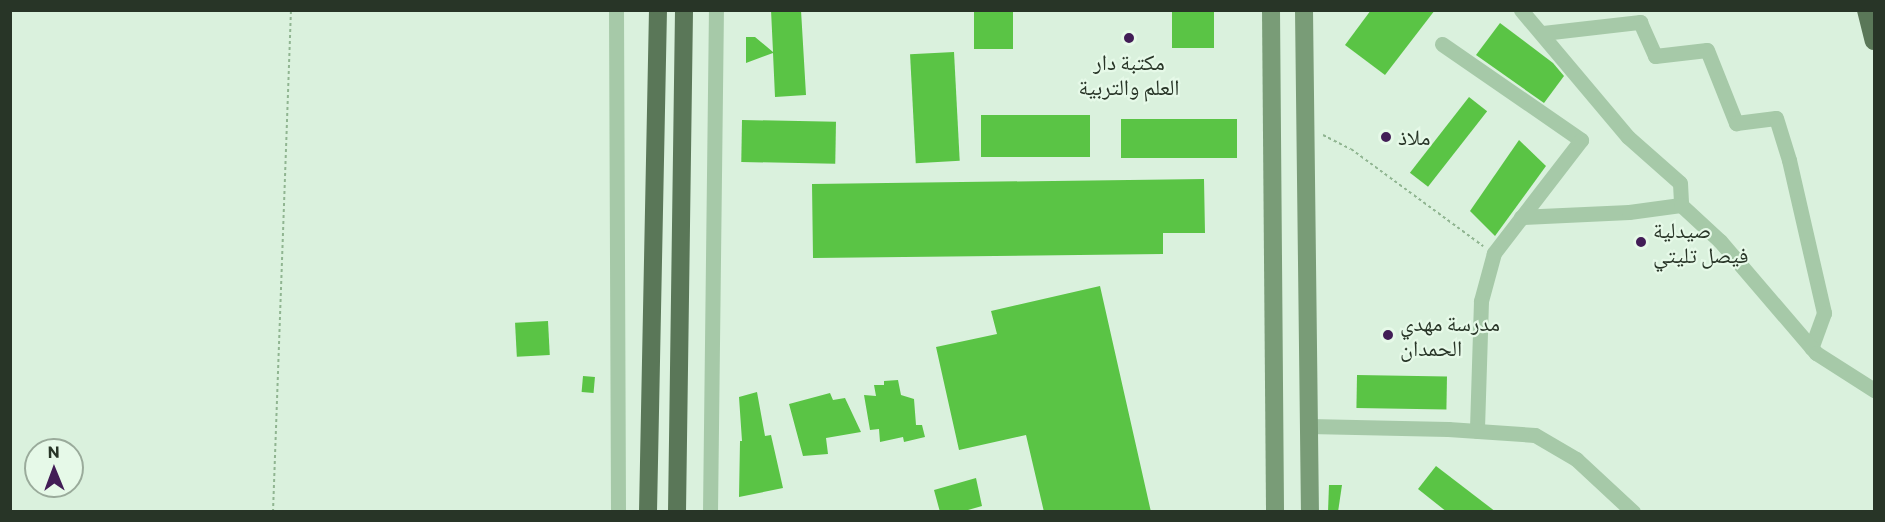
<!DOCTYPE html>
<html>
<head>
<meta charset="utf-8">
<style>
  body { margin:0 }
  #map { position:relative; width:1885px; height:522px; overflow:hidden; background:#daf1dd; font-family:Commissioner,"Noto Naskh Arabic",sans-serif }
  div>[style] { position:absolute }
  .building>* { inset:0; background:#5ac445; transform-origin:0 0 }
  .path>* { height:2px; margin-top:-1px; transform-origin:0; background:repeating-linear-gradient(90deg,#90b591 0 3px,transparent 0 6px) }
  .street>* { height:15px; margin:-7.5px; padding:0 7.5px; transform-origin:7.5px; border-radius:7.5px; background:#a6c9a8 }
  .secondary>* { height:18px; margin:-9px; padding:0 9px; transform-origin:9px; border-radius:9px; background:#799c77 }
  .primary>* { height:18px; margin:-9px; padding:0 9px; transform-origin:9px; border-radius:9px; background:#5a7758 }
  .dots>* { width:16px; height:16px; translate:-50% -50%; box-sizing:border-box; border:3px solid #e6f9e8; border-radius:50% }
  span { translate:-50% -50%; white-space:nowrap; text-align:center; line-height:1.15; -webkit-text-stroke:4.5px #e6f9e8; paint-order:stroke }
  .poi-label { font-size:22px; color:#283527 }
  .left { translate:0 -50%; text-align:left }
  .frame { position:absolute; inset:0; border:12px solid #283527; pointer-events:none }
  .north { position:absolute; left:24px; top:438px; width:60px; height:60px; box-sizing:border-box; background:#e6f9e8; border:2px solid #9aab9b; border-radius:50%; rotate:359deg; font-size:16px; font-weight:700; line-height:24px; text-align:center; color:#283527 }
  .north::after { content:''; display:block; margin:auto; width:21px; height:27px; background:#421d56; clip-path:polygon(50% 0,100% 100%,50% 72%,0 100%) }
</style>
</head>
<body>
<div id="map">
  <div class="building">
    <div style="clip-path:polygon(771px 10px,801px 10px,806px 95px,775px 97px,773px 53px,746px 63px,746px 37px,755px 37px,773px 52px)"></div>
    <div style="left:974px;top:10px;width:39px;height:39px"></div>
    <div style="left:1172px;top:10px;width:42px;height:38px"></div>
    <div style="clip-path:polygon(1371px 10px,1435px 10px,1385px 75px,1345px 45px)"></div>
    <div style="clip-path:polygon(1500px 23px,1553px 63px,1564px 76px,1544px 103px,1476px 55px)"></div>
    <div style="left:954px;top:52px;width:109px;height:44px;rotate:87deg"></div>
    <div style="left:1469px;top:97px;width:23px;height:96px;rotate:38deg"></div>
    <div style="left:1090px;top:115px;width:42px;height:109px;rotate:90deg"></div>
    <div style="left:1121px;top:119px;width:116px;height:39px"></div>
    <div style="left:742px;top:120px;width:94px;height:42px;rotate:1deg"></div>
    <div style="clip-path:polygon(1519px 140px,1546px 166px,1495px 236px,1470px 211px)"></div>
    <div style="clip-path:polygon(1204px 179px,1205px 233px,1163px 233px,1163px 254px,813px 258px,812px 184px)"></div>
    <div style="clip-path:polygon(1100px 286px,1151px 512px,1044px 512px,1026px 435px,959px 450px,936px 347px,997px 334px,991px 311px)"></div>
    <div style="left:548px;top:321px;width:34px;height:33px;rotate:87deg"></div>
    <div style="left:1357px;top:375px;width:90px;height:33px;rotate:1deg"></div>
    <div style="left:583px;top:376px;width:12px;height:16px;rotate:5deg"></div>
    <div style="clip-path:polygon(898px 380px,901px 395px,914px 399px,916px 425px,922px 425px,925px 437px,904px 442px,903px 437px,880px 442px,879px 429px,870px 430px,864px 395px,876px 396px,874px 385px,884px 385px,884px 381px)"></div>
    <div style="clip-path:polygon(757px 392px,765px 436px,771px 435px,783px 488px,739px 497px,740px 441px,742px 441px,739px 397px)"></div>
    <div style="clip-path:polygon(830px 393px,833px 400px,845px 398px,861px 432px,826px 438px,828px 454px,803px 456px,789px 404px)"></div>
    <div style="clip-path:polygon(1436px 466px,1496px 512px,1447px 512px,1418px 489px)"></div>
    <div style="clip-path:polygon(976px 478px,982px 506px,961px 512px,940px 512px,934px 490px)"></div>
    <div style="clip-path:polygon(1329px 485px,1342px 485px,1338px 512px,1328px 512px)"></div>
  </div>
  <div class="path">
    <div style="left:1323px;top:135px;width:31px;rotate:27deg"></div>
    <div style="left:1351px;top:149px;width:164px;rotate:36.3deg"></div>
    <div style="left:273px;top:512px;width:502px;rotate:-87.95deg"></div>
  </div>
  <div class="street">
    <div style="left:616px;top:10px;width:502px;rotate:89.77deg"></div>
    <div style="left:1521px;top:10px;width:166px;rotate:49.9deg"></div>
    <div style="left:1628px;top:137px;width:69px;rotate:41.5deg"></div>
    <div style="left:1680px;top:183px;width:22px;rotate:87deg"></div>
    <div style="left:1543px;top:33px;width:98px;rotate:-6.5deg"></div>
    <div style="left:1640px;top:22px;width:37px;rotate:66deg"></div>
    <div style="left:1655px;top:56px;width:52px;rotate:-6.6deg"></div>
    <div style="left:1707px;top:50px;width:79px;rotate:68.3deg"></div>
    <div style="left:1736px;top:123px;width:40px;rotate:-7.1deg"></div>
    <div style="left:1776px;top:118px;width:44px;rotate:72.8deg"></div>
    <div style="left:1789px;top:160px;width:157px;rotate:77.1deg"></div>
    <div style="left:1824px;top:313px;width:37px;rotate:110deg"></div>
    <div style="left:1442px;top:44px;width:169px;rotate:34.6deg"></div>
    <div style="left:1581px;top:140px;width:143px;rotate:127.6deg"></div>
    <div style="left:1494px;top:253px;width:50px;rotate:105.2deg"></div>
    <div style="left:1481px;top:301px;width:130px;rotate:91.8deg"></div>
    <div style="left:1521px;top:217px;width:108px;rotate:-2.7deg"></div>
    <div style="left:1629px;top:212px;width:52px;rotate:-7.7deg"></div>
    <div style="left:1681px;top:205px;width:53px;rotate:42.7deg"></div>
    <div style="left:1720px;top:241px;width:148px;rotate:49.4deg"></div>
    <div style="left:1816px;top:353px;width:69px;rotate:32.5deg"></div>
    <div style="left:1309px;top:426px;width:139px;rotate:1.2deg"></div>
    <div style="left:1448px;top:429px;width:87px;rotate:3.9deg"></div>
    <div style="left:1535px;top:435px;width:48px;rotate:30.3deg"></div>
    <div style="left:1576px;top:459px;width:78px;rotate:42.9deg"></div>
    <div style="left:710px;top:512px;width:502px;rotate:-89.32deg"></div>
  </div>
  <div class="secondary">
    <div style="left:1271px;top:10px;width:502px;rotate:89.54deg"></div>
    <div style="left:1304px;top:10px;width:502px;rotate:89.32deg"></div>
  </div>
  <div class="primary">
    <div style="left:1866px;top:10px;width:32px;rotate:76deg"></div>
    <div style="left:648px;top:512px;width:502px;rotate:-88.86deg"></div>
    <div style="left:677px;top:512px;width:502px;rotate:-89.2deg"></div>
  </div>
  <div class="dots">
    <div style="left:1129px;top:38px;background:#421d56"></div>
    <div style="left:1386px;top:137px;background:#421d56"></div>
    <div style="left:1641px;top:242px;background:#421d56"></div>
    <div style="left:1388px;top:335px;background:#421d56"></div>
  </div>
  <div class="poi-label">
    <span style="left:1129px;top:74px">مكتبة دار<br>العلم والتربية</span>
    <span class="left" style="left:1398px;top:137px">ملاذ</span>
    <span class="left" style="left:1653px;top:242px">صيدلية<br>فيصل تليتي</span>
    <span class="left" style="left:1400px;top:335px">مدرسة مهدي<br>الحمدان</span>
  </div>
  <div class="frame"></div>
  <div class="north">N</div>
</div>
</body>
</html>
